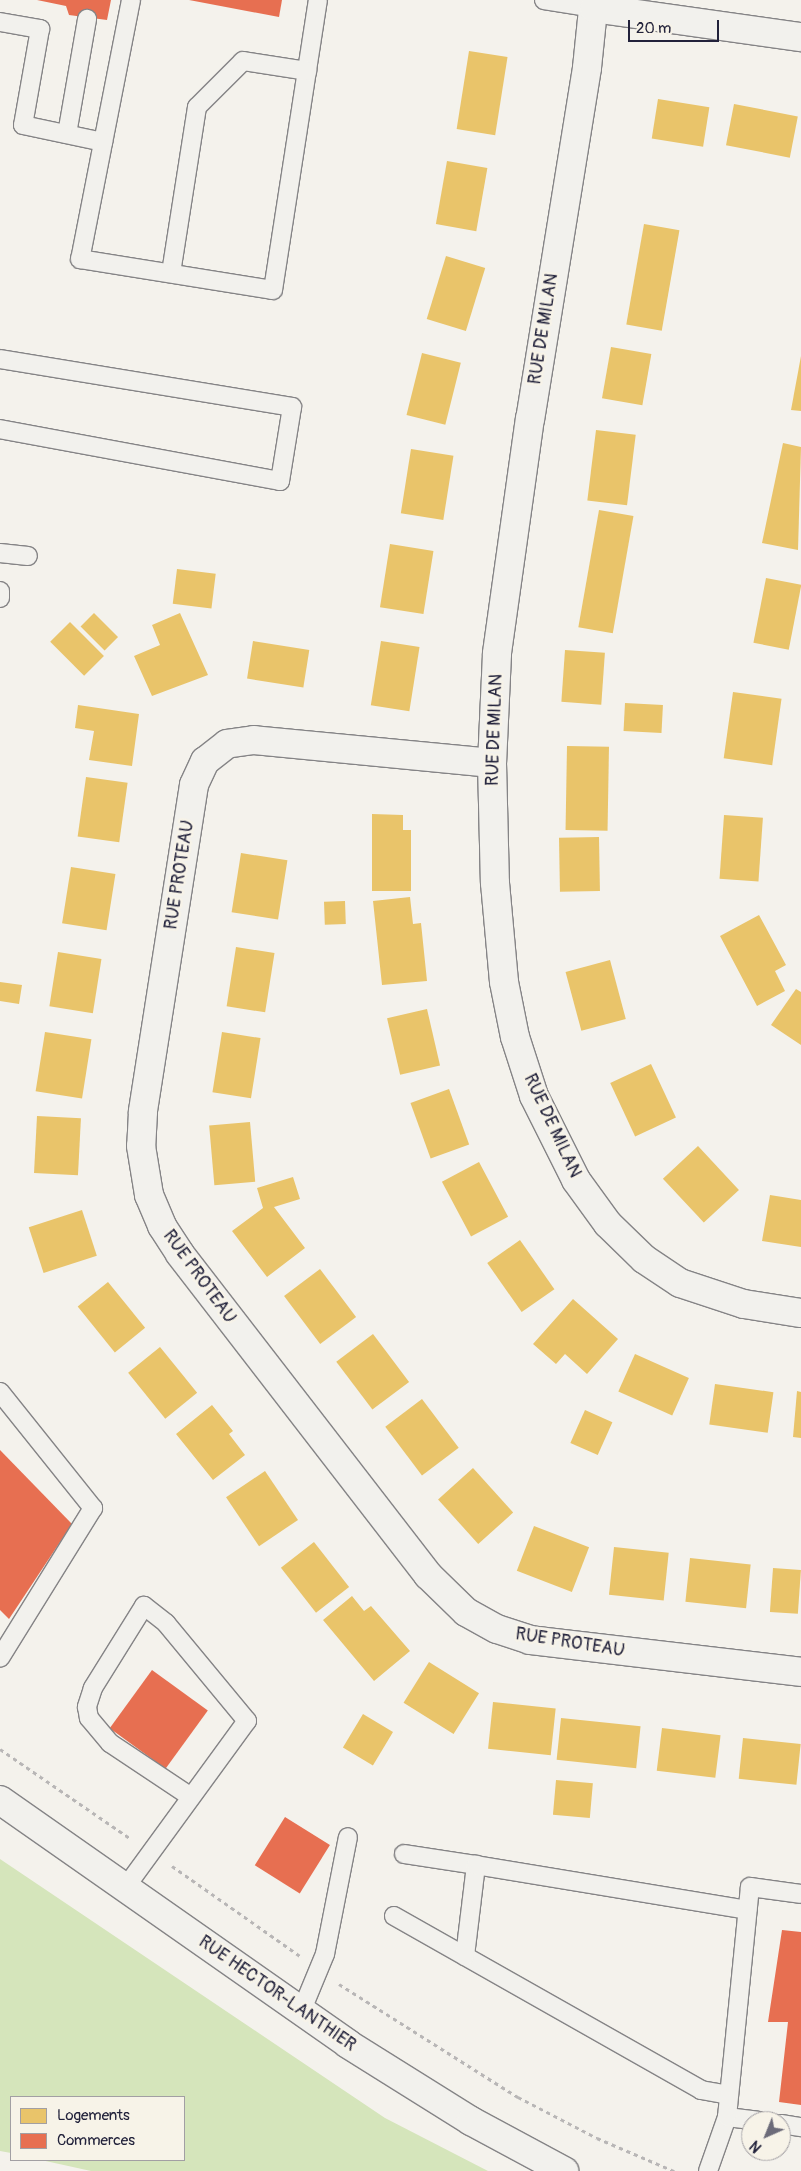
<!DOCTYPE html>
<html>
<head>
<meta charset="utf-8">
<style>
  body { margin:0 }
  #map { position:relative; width:801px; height:2171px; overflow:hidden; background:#f4f2ec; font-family:Pangolin,sans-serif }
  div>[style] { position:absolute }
  .green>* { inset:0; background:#d5e5bb }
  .homes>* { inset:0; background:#e9c46a; transform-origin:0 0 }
  .shops>* { inset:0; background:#e76f51; transform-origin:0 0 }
  .path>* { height:3px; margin-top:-1.5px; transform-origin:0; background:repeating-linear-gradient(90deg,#b8b6b6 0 4px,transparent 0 8px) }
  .roads { filter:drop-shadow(1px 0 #858486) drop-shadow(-1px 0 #858486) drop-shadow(0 1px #858486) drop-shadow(0 -1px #858486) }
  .service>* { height:18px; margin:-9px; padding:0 9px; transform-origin:9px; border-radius:9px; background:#f2f1ed }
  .minor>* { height:28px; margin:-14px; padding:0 14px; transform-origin:14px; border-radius:14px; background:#f2f1ed }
  .tertiary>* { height:28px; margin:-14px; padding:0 14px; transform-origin:14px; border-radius:14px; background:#f2f1ed }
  span { translate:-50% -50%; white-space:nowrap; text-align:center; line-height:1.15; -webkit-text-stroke:5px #f7f3e8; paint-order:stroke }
  .street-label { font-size:18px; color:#22223b }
  .legend { position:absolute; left:10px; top:2096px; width:175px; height:65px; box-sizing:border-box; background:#f7f3e8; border:1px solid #a29fa3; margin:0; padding:6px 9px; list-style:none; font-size:15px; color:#22223b }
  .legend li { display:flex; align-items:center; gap:10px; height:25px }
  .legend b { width:25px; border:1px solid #a29fa3 }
  .north { position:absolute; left:741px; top:2111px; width:50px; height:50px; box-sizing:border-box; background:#f7f3e8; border:1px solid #a29fa3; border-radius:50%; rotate:224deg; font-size:14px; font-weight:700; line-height:20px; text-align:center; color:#22223b }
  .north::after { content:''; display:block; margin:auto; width:18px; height:22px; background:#6c6b79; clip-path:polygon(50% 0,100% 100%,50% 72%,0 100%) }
  .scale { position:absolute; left:628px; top:20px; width:91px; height:22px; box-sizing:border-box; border:2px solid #22223b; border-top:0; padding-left:6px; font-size:15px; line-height:18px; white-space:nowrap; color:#22223b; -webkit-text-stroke:4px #f7f3e8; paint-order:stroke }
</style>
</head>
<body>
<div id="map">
  <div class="green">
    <div style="clip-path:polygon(0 1859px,385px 2118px,488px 2171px,91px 2171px,41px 2160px,184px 2160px,184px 2097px,11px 2097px,11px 2153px,0 2151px)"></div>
  </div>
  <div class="homes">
    <div style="left:469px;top:51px;width:39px;height:79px;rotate:9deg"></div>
    <div style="left:658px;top:99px;width:52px;height:40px;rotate:9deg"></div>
    <div style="left:734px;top:104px;width:65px;height:42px;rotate:11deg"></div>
    <div style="left:447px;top:161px;width:41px;height:64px;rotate:10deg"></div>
    <div style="left:644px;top:224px;width:36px;height:102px;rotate:10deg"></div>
    <div style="left:446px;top:256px;width:41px;height:66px;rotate:17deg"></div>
    <div style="left:611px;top:347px;width:41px;height:52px;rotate:10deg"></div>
    <div style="left:422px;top:353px;width:40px;height:64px;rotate:14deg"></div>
    <div style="clip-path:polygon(801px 356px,801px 411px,791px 410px)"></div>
    <div style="left:596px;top:430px;width:40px;height:71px;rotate:7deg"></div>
    <div style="clip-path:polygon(783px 443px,801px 447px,798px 550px,762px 543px)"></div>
    <div style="left:411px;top:449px;width:43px;height:65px;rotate:9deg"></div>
    <div style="left:599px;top:510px;width:35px;height:119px;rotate:10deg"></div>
    <div style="left:390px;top:544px;width:44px;height:64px;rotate:9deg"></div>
    <div style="left:177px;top:569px;width:39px;height:35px;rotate:7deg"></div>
    <div style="left:766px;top:578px;width:36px;height:66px;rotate:11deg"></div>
    <div style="left:94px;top:613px;width:34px;height:19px;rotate:45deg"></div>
    <div style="clip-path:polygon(180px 613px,208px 675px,152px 696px,134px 656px,160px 645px,152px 625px)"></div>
    <div style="left:70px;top:622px;width:48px;height:28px;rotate:45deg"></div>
    <div style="left:253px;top:641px;width:57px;height:38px;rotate:9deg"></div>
    <div style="left:381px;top:641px;width:39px;height:65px;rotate:9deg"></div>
    <div style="left:565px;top:650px;width:40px;height:52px;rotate:4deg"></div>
    <div style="left:733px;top:692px;width:49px;height:67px;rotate:8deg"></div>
    <div style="left:625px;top:703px;width:38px;height:28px;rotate:3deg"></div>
    <div style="clip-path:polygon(78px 705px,139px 714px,132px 766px,89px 760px,94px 731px,75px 728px)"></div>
    <div style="left:567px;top:746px;width:42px;height:84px;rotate:1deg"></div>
    <div style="left:86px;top:777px;width:42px;height:60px;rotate:8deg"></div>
    <div style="clip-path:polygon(372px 814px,403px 815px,403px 830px,411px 830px,411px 891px,372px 891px)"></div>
    <div style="left:724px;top:815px;width:39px;height:64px;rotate:4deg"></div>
    <div style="left:599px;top:837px;width:54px;height:40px;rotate:89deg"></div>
    <div style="left:241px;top:853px;width:47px;height:60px;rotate:9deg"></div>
    <div style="left:71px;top:867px;width:45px;height:57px;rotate:9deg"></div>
    <div style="clip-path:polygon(410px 897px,413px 924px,421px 923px,427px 981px,382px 985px,373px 901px)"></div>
    <div style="left:345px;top:901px;width:23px;height:21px;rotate:88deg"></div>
    <div style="clip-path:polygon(759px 915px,786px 965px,775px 971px,785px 991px,757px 1006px,720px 936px)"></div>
    <div style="left:236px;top:947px;width:39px;height:60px;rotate:9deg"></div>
    <div style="left:58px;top:952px;width:44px;height:55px;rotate:9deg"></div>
    <div style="left:610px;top:960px;width:61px;height:46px;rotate:75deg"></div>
    <div style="clip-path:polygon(0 982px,22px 985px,19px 1004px,0 1001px)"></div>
    <div style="clip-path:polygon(796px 989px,801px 992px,801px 1045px,771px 1025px)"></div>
    <div style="left:427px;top:1009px;width:58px;height:41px;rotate:77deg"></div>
    <div style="left:45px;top:1032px;width:47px;height:60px;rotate:9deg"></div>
    <div style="left:222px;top:1032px;width:39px;height:61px;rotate:9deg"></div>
    <div style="left:651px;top:1064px;width:59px;height:45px;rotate:65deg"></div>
    <div style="left:449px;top:1089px;width:59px;height:41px;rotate:70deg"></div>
    <div style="left:37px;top:1116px;width:44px;height:57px;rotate:3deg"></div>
    <div style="left:250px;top:1122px;width:60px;height:41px;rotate:85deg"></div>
    <div style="left:698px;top:1146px;width:60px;height:48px;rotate:47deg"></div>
    <div style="left:479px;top:1162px;width:62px;height:42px;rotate:62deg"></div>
    <div style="clip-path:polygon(293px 1177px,300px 1199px,274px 1207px,305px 1248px,267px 1277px,232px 1231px,263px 1208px,257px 1188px)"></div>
    <div style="clip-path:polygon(770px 1195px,801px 1200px,801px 1247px,762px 1241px)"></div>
    <div style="left:82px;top:1210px;width:48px;height:56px;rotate:72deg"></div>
    <div style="left:520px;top:1240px;width:60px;height:40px;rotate:55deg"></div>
    <div style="left:320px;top:1269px;width:60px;height:45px;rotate:53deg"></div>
    <div style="left:108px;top:1282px;width:59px;height:39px;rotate:51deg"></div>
    <div style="clip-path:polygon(573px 1299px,618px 1339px,587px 1374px,565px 1354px,556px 1364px,533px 1344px)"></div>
    <div style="left:373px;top:1334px;width:60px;height:46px;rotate:53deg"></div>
    <div style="left:160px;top:1347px;width:59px;height:41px;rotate:51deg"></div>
    <div style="left:635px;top:1354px;width:59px;height:41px;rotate:24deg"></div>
    <div style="left:715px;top:1384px;width:59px;height:41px;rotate:8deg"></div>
    <div style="clip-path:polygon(797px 1391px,801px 1392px,801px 1438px,793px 1437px)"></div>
    <div style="left:422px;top:1399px;width:61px;height:46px;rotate:53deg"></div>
    <div style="clip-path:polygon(212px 1405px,233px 1431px,229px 1434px,245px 1455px,213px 1480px,176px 1434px)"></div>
    <div style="left:585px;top:1410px;width:30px;height:36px;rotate:24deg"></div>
    <div style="left:473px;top:1468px;width:60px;height:47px;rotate:48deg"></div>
    <div style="left:265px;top:1471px;width:59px;height:47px;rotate:56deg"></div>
    <div style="left:534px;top:1526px;width:59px;height:48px;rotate:21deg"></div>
    <div style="left:314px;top:1542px;width:57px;height:42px;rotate:52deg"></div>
    <div style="left:614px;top:1547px;width:55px;height:48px;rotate:6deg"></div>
    <div style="left:690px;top:1558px;width:61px;height:44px;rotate:6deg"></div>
    <div style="left:773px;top:1568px;width:28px;height:44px;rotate:4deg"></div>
    <div style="clip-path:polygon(352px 1596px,364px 1611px,371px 1606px,410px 1651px,374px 1681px,323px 1620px)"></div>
    <div style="left:429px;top:1662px;width:59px;height:48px;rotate:32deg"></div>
    <div style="left:493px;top:1702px;width:63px;height:47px;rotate:6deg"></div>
    <div style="left:363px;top:1714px;width:35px;height:39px;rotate:31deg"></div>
    <div style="left:561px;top:1718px;width:80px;height:42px;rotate:6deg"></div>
    <div style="left:662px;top:1728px;width:59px;height:43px;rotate:7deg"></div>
    <div style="left:743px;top:1738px;width:58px;height:41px;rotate:6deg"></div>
    <div style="left:556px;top:1780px;width:37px;height:35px;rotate:5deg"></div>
  </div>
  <div class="shops">
    <div style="clip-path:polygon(37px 0,111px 0,107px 20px,69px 15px,66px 6px)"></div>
    <div style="clip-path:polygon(189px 0,282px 0,279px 17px)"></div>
    <div style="clip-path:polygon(0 1450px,72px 1524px,9px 1619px,0 1610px)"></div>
    <div style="left:152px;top:1670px;width:69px;height:72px;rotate:36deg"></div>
    <div style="left:285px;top:1817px;width:53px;height:57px;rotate:32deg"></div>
    <div style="clip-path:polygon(782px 1930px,801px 1932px,801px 2105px,779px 2102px,788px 2022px,768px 2022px)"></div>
  </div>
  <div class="path">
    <div style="left:0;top:1749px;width:159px;rotate:34.5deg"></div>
    <div style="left:172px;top:1866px;width:156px;rotate:35.1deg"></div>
    <div style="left:339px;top:1984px;width:212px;rotate:32.3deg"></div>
    <div style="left:518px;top:2097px;width:89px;rotate:27.4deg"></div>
    <div style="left:597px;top:2138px;width:84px;rotate:23.2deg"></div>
  </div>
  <div class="roads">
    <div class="service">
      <div style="left:131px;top:0;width:264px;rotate:101.1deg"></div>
      <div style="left:80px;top:259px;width:195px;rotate:9.1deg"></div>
      <div style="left:273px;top:290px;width:293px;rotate:-81.2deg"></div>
      <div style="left:544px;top:0;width:51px;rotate:9.1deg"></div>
      <div style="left:0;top:22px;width:41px;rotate:9.9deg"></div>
      <div style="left:40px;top:29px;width:97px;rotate:100deg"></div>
      <div style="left:23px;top:125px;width:82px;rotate:12deg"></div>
      <div style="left:67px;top:134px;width:117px;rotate:-80.1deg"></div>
      <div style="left:171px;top:273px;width:168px;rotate:-81.1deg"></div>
      <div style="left:197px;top:107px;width:65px;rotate:-45deg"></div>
      <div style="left:243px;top:61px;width:65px;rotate:8.9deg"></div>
      <div style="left:0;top:359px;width:296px;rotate:9.3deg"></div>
      <div style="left:292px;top:407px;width:75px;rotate:99.2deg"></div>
      <div style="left:280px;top:481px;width:285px;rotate:-169.5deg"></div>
      <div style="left:0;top:553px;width:28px;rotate:6deg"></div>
      <div style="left:0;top:591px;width:7px;rotate:90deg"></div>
      <div style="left:0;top:1392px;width:149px;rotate:51.3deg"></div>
      <div style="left:93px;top:1508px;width:176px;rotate:121.8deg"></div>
      <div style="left:404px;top:1854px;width:73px;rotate:8.7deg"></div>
      <div style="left:125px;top:1888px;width:207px;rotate:-53.9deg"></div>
      <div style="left:247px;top:1721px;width:127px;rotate:-129.6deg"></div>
      <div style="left:166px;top:1623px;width:28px;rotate:-142deg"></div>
      <div style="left:144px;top:1606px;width:97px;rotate:121.9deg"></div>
      <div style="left:93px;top:1688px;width:20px;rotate:108deg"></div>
      <div style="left:87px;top:1707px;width:11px;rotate:80deg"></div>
      <div style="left:89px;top:1718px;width:33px;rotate:50deg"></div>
      <div style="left:110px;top:1743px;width:97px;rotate:33.7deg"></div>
      <div style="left:394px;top:1916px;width:353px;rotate:29.5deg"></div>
      <div style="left:701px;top:2090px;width:28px;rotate:10deg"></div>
      <div style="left:465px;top:1956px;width:92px;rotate:-83.1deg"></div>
      <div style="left:476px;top:1865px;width:275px;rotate:9.4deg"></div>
      <div style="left:301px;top:2012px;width:63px;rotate:-67.5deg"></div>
      <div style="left:325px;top:1954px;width:119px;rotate:-78.9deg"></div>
      <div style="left:727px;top:2117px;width:31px;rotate:7deg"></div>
      <div style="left:781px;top:2124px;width:20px;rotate:9deg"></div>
      <div style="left:708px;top:2171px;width:57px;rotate:-70.6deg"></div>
      <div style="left:727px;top:2117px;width:231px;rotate:-84.3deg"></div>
      <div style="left:750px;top:1887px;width:51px;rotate:7.8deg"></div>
    </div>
    <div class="minor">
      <div style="left:594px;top:0;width:68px;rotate:95.9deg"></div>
      <div style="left:587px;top:68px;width:355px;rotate:99.2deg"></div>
      <div style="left:530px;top:418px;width:238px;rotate:98deg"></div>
      <div style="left:497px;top:654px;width:109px;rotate:92.6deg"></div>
      <div style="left:492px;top:763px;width:120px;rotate:88.6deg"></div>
      <div style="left:495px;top:883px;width:99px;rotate:84.8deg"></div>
      <div style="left:504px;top:982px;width:56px;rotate:78.7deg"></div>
      <div style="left:515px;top:1037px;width:62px;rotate:72.1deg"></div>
      <div style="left:534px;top:1096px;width:94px;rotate:63.4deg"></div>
      <div style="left:576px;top:1180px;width:54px;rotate:54deg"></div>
      <div style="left:608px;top:1224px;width:50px;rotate:44.2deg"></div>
      <div style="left:644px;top:1259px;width:43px;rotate:33.7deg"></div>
      <div style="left:680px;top:1283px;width:67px;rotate:18.2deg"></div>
      <div style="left:744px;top:1304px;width:58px;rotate:9deg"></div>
      <div style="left:594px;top:8px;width:209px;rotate:8deg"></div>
      <div style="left:492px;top:763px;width:239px;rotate:-174.5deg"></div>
      <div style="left:254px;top:740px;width:27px;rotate:172deg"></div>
      <div style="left:227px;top:744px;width:28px;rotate:142deg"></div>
      <div style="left:205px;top:761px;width:26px;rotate:115deg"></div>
      <div style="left:194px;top:785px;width:331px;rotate:98.9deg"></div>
      <div style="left:143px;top:1112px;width:34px;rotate:93deg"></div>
      <div style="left:141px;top:1146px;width:50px;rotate:80.7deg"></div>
      <div style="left:149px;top:1195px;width:34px;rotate:67deg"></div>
      <div style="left:162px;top:1226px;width:33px;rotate:57deg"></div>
      <div style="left:180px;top:1254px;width:406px;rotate:52.3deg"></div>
      <div style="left:428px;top:1575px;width:53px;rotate:44.2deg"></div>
      <div style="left:466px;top:1612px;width:35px;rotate:29deg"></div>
      <div style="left:497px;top:1629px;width:35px;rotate:18deg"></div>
      <div style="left:530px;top:1640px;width:273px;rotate:6.7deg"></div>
    </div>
    <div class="tertiary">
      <div style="left:0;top:1800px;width:425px;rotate:35deg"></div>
      <div style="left:348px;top:2044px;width:145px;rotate:32deg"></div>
      <div style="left:471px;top:2121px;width:106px;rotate:28.3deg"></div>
    </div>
  </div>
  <div class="street-label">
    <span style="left:544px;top:329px;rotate:-81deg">RUE DE MILAN</span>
    <span style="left:495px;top:730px;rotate:-88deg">RUE DE MILAN</span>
    <span style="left:180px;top:875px;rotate:-81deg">RUE PROTEAU</span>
    <span style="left:552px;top:1126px;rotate:65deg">RUE DE MILAN</span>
    <span style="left:199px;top:1277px;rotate:54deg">RUE PROTEAU</span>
    <span style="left:570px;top:1643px;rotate:9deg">RUE PROTEAU</span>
    <span style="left:277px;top:1994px;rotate:35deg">RUE HECTOR-LANTHIER</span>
  </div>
  <ul class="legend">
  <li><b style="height:14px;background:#e9c46a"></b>Logements</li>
  <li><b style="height:14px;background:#e76f51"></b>Commerces</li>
  </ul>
  <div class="north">N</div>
  <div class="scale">20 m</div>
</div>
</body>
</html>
